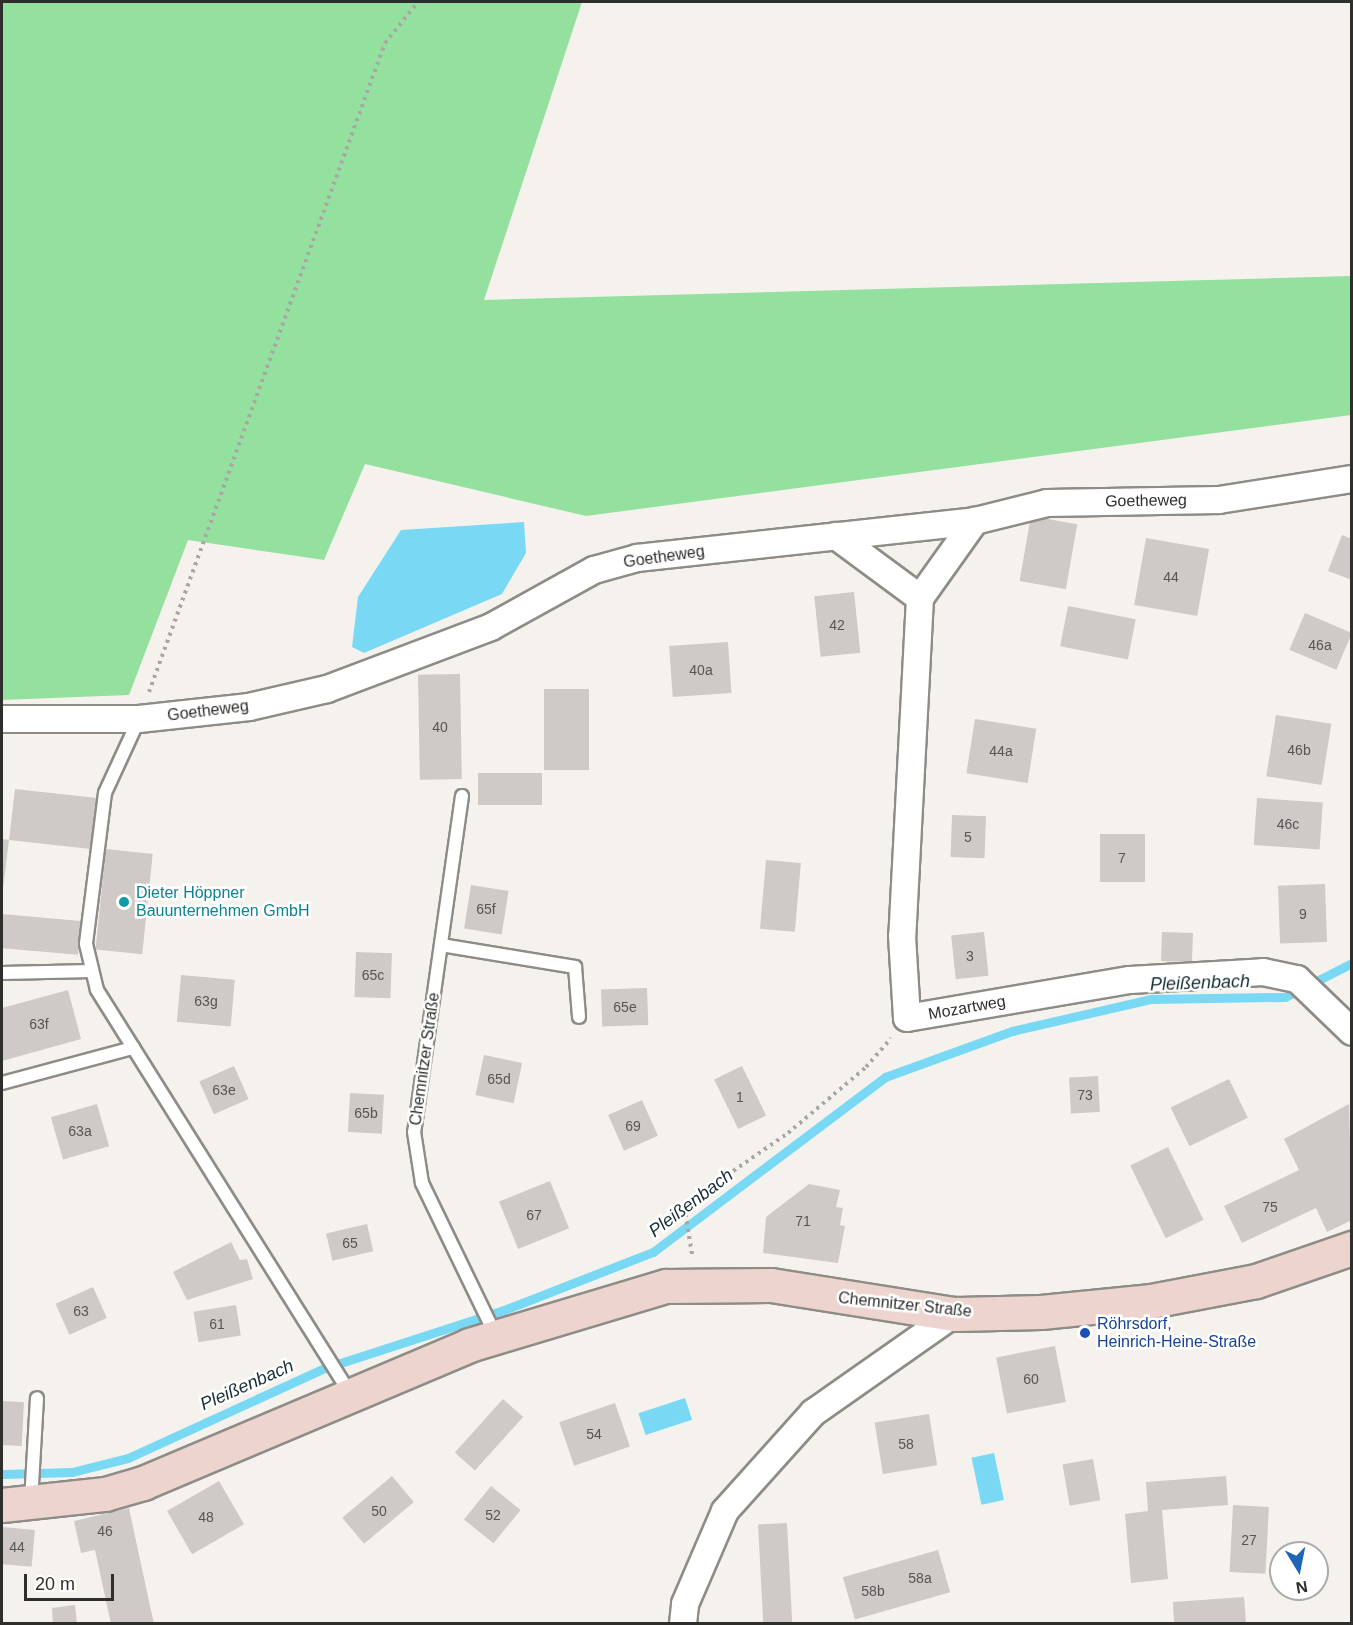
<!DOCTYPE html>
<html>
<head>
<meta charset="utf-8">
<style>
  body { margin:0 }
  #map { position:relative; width:1353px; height:1625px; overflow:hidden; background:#f5f2ed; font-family:Arial,sans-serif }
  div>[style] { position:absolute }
  .green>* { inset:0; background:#94e09f }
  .water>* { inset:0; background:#79d9f5; transform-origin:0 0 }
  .stream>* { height:9px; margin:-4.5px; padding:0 4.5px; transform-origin:4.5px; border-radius:4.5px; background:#79d9f5 }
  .building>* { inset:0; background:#cfc9c7; transform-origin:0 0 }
  .path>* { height:4px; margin-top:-2px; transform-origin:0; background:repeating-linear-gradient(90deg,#a9a7a3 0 3px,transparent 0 7.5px) }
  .roads { filter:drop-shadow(2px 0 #8e8c87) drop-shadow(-2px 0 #8e8c87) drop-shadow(0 2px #8e8c87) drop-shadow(0 -2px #8e8c87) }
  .lane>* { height:12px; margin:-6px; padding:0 6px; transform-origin:6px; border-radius:6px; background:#fff }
  .street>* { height:26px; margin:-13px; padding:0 13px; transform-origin:13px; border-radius:13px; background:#fff }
  .secondary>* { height:33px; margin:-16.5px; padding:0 16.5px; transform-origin:16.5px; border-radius:16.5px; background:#eed4cf }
  .dots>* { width:16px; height:16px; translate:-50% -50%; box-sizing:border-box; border:3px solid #fff; border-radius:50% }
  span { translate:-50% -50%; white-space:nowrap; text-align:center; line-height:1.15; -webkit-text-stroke:5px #fff; paint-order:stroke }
  .number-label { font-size:14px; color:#565553 }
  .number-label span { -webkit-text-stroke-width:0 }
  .street-label { font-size:16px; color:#2e2e2c }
  .culture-label { font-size:16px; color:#0d838f }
  .left { translate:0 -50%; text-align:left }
  .transit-label { font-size:16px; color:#164399 }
  .water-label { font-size:18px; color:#172e34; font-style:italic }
  .frame { position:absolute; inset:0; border:3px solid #2e2e2c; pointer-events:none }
  .north { position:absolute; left:1269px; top:1541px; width:60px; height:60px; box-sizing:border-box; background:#fff; border:2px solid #ababab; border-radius:50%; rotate:170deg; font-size:16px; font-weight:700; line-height:24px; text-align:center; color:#2e2e2c }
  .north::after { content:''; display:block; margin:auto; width:21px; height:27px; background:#2066b6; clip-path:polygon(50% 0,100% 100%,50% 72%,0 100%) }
  .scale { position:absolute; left:24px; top:1574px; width:90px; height:27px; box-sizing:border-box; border:3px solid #2e2e2c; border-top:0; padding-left:8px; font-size:18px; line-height:21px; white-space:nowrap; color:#2e2e2c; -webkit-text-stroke:4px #fff; paint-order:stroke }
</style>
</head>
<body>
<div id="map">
  <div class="green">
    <div style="clip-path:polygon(2px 2px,582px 2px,484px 300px,1351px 276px,1351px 415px,586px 516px,365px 464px,324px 560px,188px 540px,129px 695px,2px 700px)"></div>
  </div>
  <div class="water">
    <div style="clip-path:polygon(524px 522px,526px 553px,502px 594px,364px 653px,352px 647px,358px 597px,401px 530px)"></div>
    <div style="left:685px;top:1398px;width:23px;height:49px;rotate:72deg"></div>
    <div style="left:994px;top:1453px;width:48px;height:23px;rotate:78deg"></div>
  </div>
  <div class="stream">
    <div style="left:2px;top:1474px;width:70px;rotate:-1.6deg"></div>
    <div style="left:72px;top:1472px;width:58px;rotate:-14deg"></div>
    <div style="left:128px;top:1458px;width:217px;rotate:-24.6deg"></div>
    <div style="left:325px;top:1368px;width:188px;rotate:-18deg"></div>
    <div style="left:504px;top:1310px;width:160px;rotate:-21.3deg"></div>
    <div style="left:653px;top:1252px;width:291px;rotate:-37deg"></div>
    <div style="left:885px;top:1077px;width:135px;rotate:-19.9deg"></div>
    <div style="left:1012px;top:1031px;width:143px;rotate:-13deg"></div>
    <div style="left:1151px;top:999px;width:134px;rotate:-0.9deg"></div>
    <div style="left:1285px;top:997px;width:75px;rotate:-26.9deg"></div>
  </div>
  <div class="building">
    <div style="left:1031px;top:516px;width:47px;height:66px;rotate:10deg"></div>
    <div style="clip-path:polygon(1342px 535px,1352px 539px,1352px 580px,1328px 571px)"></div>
    <div style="left:1146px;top:538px;width:64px;height:68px;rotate:10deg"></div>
    <div style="left:854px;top:592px;width:61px;height:40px;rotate:84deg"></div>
    <div style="left:1068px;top:606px;width:69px;height:41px;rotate:11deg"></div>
    <div style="left:1305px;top:613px;width:51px;height:40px;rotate:23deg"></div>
    <div style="left:728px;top:642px;width:51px;height:59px;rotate:86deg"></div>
    <div style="left:460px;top:674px;width:105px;height:42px;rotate:89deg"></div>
    <div style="left:589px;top:689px;width:81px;height:45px;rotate:90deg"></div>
    <div style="left:1276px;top:715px;width:56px;height:62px;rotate:9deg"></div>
    <div style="left:975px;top:719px;width:62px;height:55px;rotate:9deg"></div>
    <div style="left:478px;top:773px;width:64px;height:32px"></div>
    <div style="clip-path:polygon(15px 789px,97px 798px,91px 849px,9px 840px,2px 897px,2px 839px,9px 840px)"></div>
    <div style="left:1257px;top:798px;width:66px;height:47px;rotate:4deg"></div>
    <div style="left:952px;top:815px;width:34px;height:42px;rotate:2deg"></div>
    <div style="left:1100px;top:834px;width:45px;height:48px"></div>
    <div style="left:106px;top:849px;width:47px;height:101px;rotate:6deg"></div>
    <div style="left:766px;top:860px;width:35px;height:69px;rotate:5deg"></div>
    <div style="left:1325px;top:884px;width:58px;height:47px;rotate:88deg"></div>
    <div style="left:471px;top:885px;width:38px;height:44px;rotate:9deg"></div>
    <div style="left:2px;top:914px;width:79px;height:34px;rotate:5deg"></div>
    <div style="left:984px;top:932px;width:44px;height:33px;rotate:84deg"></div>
    <div style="left:1162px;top:932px;width:31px;height:29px;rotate:2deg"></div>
    <div style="left:356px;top:952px;width:36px;height:45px;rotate:2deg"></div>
    <div style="left:181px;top:975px;width:54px;height:47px;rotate:5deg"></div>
    <div style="left:647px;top:988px;width:37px;height:46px;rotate:88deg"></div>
    <div style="clip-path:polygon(68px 990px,81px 1039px,2px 1061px,2px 1008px)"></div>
    <div style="left:484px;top:1055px;width:39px;height:41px;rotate:12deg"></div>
    <div style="left:234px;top:1066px;width:36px;height:38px;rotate:66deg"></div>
    <div style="left:742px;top:1066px;width:55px;height:31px;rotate:64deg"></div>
    <div style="left:1098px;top:1076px;width:36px;height:29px;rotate:87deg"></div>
    <div style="left:1229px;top:1079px;width:43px;height:65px;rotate:64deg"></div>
    <div style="left:350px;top:1093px;width:34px;height:39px;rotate:3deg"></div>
    <div style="left:642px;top:1100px;width:39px;height:37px;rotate:66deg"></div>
    <div style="left:97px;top:1104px;width:44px;height:48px;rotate:74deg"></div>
    <div style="clip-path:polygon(1349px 1104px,1352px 1220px,1327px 1232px,1316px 1208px,1242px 1243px,1224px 1206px,1299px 1170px,1284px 1139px)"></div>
    <div style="left:1168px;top:1147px;width:81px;height:42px;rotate:64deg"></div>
    <div style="left:550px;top:1181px;width:51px;height:55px;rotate:68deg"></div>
    <div style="clip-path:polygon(809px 1184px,840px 1190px,836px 1207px,843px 1208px,840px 1225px,845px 1226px,838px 1263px,763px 1253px,766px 1217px)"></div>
    <div style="left:367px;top:1224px;width:28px;height:42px;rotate:77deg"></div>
    <div style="clip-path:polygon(231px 1242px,240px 1260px,247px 1259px,253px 1279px,187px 1300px,173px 1272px)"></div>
    <div style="left:93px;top:1287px;width:34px;height:41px;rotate:66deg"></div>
    <div style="left:236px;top:1305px;width:31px;height:43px;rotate:81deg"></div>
    <div style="left:1055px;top:1346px;width:57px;height:60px;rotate:79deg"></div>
    <div style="left:503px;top:1399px;width:27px;height:72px;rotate:42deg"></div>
    <div style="left:2px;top:1401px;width:22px;height:44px;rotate:3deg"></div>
    <div style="left:615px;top:1403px;width:46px;height:59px;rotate:71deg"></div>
    <div style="left:929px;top:1414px;width:52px;height:55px;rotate:81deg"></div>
    <div style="left:1093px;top:1459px;width:42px;height:31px;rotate:80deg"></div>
    <div style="left:392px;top:1476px;width:34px;height:65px;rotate:50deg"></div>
    <div style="clip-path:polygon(1226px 1476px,1228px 1505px,1162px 1510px,1168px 1579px,1131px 1583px,1125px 1514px,1148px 1511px,1146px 1482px)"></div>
    <div style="left:219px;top:1481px;width:50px;height:60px;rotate:60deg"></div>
    <div style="left:491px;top:1486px;width:38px;height:43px;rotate:39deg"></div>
    <div style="left:1233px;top:1505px;width:36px;height:67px;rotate:3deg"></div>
    <div style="clip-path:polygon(129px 1508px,136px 1541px,154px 1624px,111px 1624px,95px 1550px,81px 1553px,74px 1521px)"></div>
    <div style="left:787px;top:1523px;width:101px;height:29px;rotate:87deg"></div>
    <div style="left:2px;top:1527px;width:33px;height:37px;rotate:5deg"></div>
    <div style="left:938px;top:1550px;width:44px;height:99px;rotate:74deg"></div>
    <div style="clip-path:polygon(1244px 1597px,1246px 1623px,1174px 1624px,1173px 1602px)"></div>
    <div style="clip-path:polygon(75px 1605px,77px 1624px,53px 1624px,52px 1608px)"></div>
  </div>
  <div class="path">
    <div style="left:149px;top:692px;width:691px;rotate:-70.02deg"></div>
    <div style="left:385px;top:43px;width:53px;rotate:-51.2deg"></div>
    <div style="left:692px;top:1254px;width:50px;rotate:-99.3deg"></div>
    <div style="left:684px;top:1205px;width:126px;rotate:-34.7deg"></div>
    <div style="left:788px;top:1133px;width:102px;rotate:-40.2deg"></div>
    <div style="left:866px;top:1067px;width:38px;rotate:-49deg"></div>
  </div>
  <div class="roads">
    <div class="lane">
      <div style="left:139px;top:719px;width:81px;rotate:114.7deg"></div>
      <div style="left:105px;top:793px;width:152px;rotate:97.2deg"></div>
      <div style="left:86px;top:944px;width:47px;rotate:76.6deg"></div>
      <div style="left:97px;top:990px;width:474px;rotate:57.9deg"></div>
      <div style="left:462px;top:796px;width:339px;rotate:98.1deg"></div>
      <div style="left:414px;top:1132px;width:52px;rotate:81.1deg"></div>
      <div style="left:422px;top:1183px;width:168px;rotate:64.2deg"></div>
      <div style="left:441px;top:945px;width:136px;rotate:9.3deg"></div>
      <div style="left:575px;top:967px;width:50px;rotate:85.4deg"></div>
      <div style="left:2px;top:973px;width:90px;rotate:-1.3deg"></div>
      <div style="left:2px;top:1083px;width:136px;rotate:-15deg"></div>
      <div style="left:31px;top:1502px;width:104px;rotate:-86.7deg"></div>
    </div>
    <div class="street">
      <div style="left:836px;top:536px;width:104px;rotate:36.4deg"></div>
      <div style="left:920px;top:598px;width:338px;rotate:93deg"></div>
      <div style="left:902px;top:936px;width:82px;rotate:86.5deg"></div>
      <div style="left:907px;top:1018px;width:226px;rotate:-9.7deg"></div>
      <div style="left:1130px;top:980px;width:133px;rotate:-3.4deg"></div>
      <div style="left:1263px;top:972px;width:35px;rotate:12deg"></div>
      <div style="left:1297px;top:979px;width:76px;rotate:43.9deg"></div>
      <div style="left:920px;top:598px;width:95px;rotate:-54.5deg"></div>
      <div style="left:2px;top:719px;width:137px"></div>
      <div style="left:139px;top:719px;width:111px;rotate:-6.2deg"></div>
      <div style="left:249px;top:707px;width:80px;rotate:-13deg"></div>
      <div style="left:327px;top:689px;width:175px;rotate:-20.7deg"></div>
      <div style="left:491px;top:627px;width:118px;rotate:-29deg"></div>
      <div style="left:594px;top:570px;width:45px;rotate:-15.6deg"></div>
      <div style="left:637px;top:558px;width:340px;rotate:-6.2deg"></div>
      <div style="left:975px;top:521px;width:74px;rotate:-14deg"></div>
      <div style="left:1047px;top:503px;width:172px;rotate:-1deg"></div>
      <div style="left:1219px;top:500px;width:135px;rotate:-9deg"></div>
      <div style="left:683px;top:1624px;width:20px;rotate:-84deg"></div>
      <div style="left:685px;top:1604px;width:101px;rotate:-66.7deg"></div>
      <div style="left:725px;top:1511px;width:132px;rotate:-48.1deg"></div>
      <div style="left:813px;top:1413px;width:172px;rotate:-35.1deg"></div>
    </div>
    <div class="secondary">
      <div style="left:2px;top:1505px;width:104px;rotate:-6.1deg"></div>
      <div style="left:105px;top:1494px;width:40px;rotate:-16deg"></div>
      <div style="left:143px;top:1483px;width:354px;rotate:-22.9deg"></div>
      <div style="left:469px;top:1345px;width:206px;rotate:-16.7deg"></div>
      <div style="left:666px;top:1286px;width:105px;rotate:-0.5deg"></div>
      <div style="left:771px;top:1285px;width:185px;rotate:9deg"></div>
      <div style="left:954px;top:1314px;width:87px;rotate:-1.3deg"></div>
      <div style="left:1041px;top:1312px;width:111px;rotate:-5.7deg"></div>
      <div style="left:1151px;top:1301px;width:107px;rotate:-10.8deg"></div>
      <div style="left:1256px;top:1281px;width:102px;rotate:-19deg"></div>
    </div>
  </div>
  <div class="dots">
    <div style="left:124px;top:902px;background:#0f9aa8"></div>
    <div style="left:1085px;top:1333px;background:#1a4fb4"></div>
  </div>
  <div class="number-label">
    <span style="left:1171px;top:577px">44</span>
    <span style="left:837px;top:625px">42</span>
    <span style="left:1320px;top:645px">46a</span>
    <span style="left:701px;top:670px">40a</span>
    <span style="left:440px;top:727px">40</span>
    <span style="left:1299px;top:750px">46b</span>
    <span style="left:1001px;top:751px">44a</span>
    <span style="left:1288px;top:824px">46c</span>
    <span style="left:968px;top:837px">5</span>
    <span style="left:1122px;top:858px">7</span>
    <span style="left:486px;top:909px">65f</span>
    <span style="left:1303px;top:914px">9</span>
    <span style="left:970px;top:956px">3</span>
    <span style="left:373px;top:975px">65c</span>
    <span style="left:206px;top:1001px">63g</span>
    <span style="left:625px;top:1007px">65e</span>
    <span style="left:39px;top:1024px">63f</span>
    <span style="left:499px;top:1079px">65d</span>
    <span style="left:224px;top:1090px">63e</span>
    <span style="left:1085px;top:1095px">73</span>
    <span style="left:740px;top:1097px">1</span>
    <span style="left:366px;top:1113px">65b</span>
    <span style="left:633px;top:1126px">69</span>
    <span style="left:80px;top:1131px">63a</span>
    <span style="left:1270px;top:1207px">75</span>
    <span style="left:534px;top:1215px">67</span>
    <span style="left:803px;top:1221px">71</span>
    <span style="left:350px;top:1243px">65</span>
    <span style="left:81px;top:1311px">63</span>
    <span style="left:217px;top:1324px">61</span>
    <span style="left:1031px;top:1379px">60</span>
    <span style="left:594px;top:1434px">54</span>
    <span style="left:906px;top:1444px">58</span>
    <span style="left:379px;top:1511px">50</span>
    <span style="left:493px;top:1515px">52</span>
    <span style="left:206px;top:1517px">48</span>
    <span style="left:105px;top:1531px">46</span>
    <span style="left:1249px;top:1540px">27</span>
    <span style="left:17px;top:1547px">44</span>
    <span style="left:920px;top:1578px">58a</span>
    <span style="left:873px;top:1591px">58b</span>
  </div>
  <div class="street-label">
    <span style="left:1146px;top:501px;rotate:-1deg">Goetheweg</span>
    <span style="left:664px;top:557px;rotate:-8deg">Goetheweg</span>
    <span style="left:208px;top:711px;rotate:-7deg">Goetheweg</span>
    <span style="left:967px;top:1008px;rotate:-10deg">Mozartweg</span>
    <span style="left:425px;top:1059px;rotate:-82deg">Chemnitzer Straße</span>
    <span style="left:905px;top:1305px;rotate:6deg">Chemnitzer Straße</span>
  </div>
  <div class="culture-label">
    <span class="left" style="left:136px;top:902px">Dieter Höppner<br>Bauunternehmen GmbH</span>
  </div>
  <div class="transit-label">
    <span class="left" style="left:1097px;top:1333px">Röhrsdorf,<br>Heinrich-Heine-Straße</span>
  </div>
  <div class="water-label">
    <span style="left:1200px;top:983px;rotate:-2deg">Pleißenbach</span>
    <span style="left:691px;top:1203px;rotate:-37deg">Pleißenbach</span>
    <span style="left:247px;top:1385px;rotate:-24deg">Pleißenbach</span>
  </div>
  <div class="frame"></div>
  <div class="north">N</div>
  <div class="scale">20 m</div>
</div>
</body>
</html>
